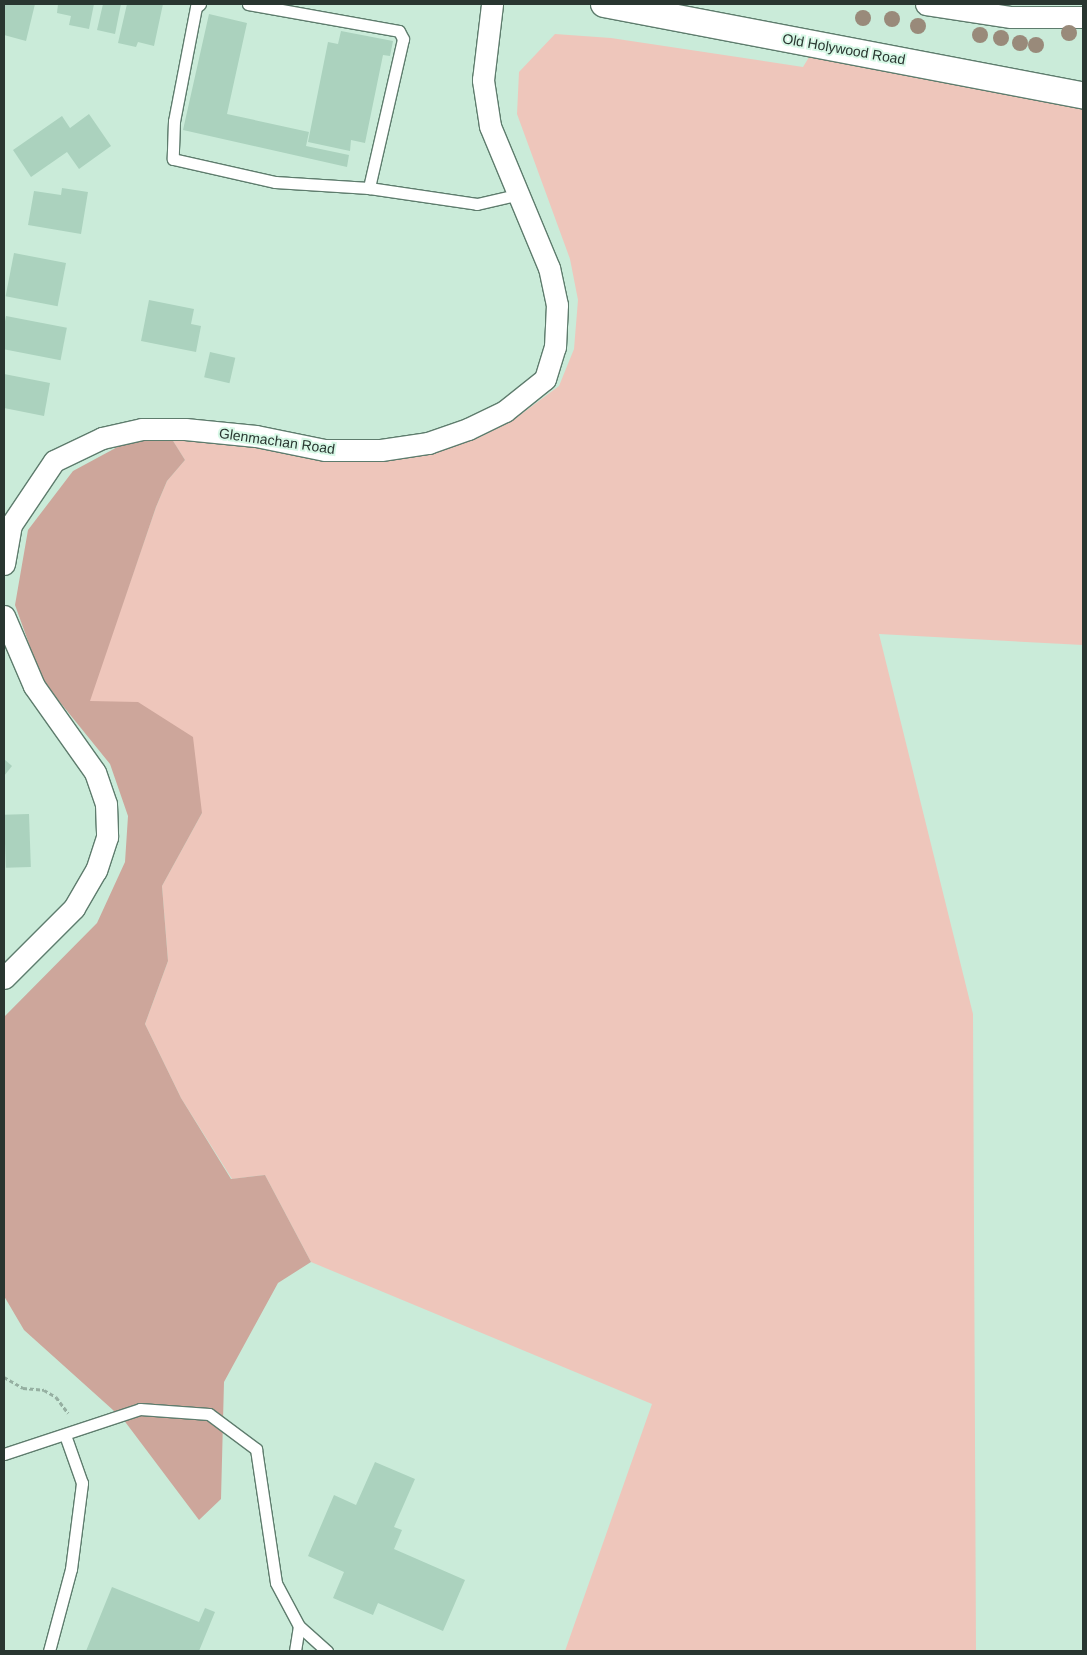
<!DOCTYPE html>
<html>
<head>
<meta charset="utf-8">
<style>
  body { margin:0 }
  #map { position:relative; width:1087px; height:1655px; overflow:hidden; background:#caebd9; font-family:Helvetica,sans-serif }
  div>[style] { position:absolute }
  .green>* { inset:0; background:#eec6bb }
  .forest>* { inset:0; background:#cda69b }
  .building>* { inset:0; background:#abd2be; transform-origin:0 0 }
  .path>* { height:3px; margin-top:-1.5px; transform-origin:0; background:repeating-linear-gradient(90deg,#95afa1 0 4px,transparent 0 6.5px) }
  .roads { filter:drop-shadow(1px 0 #5e7c6d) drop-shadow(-1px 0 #5e7c6d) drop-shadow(0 1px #5e7c6d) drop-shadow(0 -1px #5e7c6d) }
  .service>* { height:11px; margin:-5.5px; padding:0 5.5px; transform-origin:5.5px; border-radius:5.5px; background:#fff }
  .minor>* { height:21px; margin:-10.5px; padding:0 10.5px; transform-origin:10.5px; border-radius:10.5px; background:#fff }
  .tertiary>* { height:26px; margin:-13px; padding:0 13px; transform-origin:13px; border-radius:13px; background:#fff }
  .trees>* { width:16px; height:16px; margin:-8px; border-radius:50%; background:#998a7a }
  span { translate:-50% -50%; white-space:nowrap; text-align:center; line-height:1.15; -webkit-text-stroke:4px #d7f8e6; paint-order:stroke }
  .street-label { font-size:14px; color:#293630 }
  .frame { position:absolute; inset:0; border:5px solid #293630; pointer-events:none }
</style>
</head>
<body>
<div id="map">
  <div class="green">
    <div style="clip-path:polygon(555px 34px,611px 38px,803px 67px,817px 44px,1083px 95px,1083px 645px,879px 634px,973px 1014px,976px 1651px,565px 1651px,652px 1404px,311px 1262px,265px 1175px,232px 1179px,181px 1098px,145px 1024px,168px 961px,162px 886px,202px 813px,89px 701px,156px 507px,167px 481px,185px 460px,170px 436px,258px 446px,326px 462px,384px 459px,478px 438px,512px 421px,559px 386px,574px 349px,578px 300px,570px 259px,517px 114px,519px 72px)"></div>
  </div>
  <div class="forest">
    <div style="clip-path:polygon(170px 436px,185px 460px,167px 481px,156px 507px,90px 701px,138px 702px,193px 737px,202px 813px,162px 886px,168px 961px,145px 1024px,181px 1098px,231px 1179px,265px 1175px,311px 1262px,278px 1283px,224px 1382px,221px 1499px,199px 1520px,123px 1419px,24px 1330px,4px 1296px,4px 1017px,97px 923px,125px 862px,128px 816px,110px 764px,42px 680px,15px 605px,28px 530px,73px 471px,123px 444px)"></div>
  </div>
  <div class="building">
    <div style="clip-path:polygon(4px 4px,35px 4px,26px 41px,4px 35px)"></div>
    <div style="clip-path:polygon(58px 4px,94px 4px,89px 29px,69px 25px,71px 16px,57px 13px)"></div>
    <div style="clip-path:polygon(103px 4px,121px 4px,115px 34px,97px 30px)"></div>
    <div style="clip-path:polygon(127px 4px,163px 4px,154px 46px,138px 42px,136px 47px,118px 43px)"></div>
    <div style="clip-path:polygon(209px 14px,247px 23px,227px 114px,309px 132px,306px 146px,349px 155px,347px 167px,183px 130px)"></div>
    <div style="clip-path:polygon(341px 31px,393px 41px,390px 56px,383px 55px,365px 143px,351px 140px,350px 151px,308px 142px,328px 42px,338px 44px)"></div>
    <div style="clip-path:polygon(89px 114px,111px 146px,79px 169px,67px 152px,31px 177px,13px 150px,62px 116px,70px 128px)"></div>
    <div style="clip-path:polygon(62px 188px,88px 192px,81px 234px,28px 225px,34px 191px,61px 195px)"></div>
    <div style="left:14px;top:253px;width:53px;height:44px;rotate:11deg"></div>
    <div style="clip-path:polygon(149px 300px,194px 309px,191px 324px,201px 326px,196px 352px,141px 341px)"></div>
    <div style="left:6px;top:316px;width:62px;height:33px;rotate:11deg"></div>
    <div style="left:210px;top:352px;width:26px;height:26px;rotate:13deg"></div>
    <div style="clip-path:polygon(4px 374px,50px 383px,44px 416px,4px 408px)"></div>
    <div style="clip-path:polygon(4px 759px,12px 766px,4px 776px)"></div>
    <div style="left:29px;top:814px;width:53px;height:25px;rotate:88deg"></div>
    <div style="clip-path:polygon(375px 1462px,415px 1479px,394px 1527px,402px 1530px,394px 1549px,465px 1580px,443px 1631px,378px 1603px,373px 1615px,333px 1598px,344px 1572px,308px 1556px,334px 1495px,356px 1505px)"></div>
    <div style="clip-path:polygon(112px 1587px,199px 1622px,205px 1608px,215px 1612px,199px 1651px,86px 1651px)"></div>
  </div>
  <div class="path">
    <div style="left:4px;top:1377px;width:22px;rotate:30deg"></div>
    <div style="left:23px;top:1388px;width:21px;rotate:5deg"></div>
    <div style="left:44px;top:1390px;width:14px;rotate:30deg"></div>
    <div style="left:56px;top:1397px;width:20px;rotate:53deg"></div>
  </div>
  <div class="roads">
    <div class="service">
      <div style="left:200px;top:4px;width:5px;rotate:143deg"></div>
      <div style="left:196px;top:7px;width:116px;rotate:100.9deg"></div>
      <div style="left:174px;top:121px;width:38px;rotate:92deg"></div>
      <div style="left:173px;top:159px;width:105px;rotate:12.7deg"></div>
      <div style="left:275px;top:182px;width:94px;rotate:3.7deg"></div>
      <div style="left:369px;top:188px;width:109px;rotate:8.4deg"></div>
      <div style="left:477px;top:204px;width:40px;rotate:-13deg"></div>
      <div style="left:248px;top:4px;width:153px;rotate:10.1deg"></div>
      <div style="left:399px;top:31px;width:9px;rotate:63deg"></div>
      <div style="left:403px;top:39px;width:153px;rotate:102.9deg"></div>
      <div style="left:4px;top:1454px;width:143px;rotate:-18.3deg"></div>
      <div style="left:140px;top:1409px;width:69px;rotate:4.1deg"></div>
      <div style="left:209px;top:1414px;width:59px;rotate:36.7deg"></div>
      <div style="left:256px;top:1449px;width:135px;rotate:81.5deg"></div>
      <div style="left:276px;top:1583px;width:49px;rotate:61.9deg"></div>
      <div style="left:299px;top:1626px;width:38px;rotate:42deg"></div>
      <div style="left:49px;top:1651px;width:85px;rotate:-75deg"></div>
      <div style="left:71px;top:1569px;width:87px;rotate:-82.7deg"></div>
      <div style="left:82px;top:1483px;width:51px;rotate:-109.5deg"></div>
      <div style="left:295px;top:1651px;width:25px;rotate:-81deg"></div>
    </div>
    <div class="minor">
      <div style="left:926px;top:4px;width:86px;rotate:8.7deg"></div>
      <div style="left:1011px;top:17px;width:72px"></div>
      <div style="left:4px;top:564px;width:40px;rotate:-80deg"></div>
      <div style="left:11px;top:525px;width:77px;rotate:-56.1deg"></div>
      <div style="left:54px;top:461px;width:53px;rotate:-25.6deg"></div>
      <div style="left:102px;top:438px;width:41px;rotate:-12.7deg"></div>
      <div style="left:142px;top:429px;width:43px"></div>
      <div style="left:185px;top:429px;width:71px;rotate:5.6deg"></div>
      <div style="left:256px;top:436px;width:70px;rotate:11.5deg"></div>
      <div style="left:325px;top:450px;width:56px"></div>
      <div style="left:381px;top:450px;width:48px;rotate:-8.5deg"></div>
      <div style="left:428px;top:443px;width:42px;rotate:-19.3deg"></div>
      <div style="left:468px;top:429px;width:41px;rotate:-25.9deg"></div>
      <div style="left:505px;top:411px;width:51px;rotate:-38.7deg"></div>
      <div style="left:545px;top:379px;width:34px;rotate:-73deg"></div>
      <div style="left:555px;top:347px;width:42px;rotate:-87.3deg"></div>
      <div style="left:557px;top:305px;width:38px;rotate:-102deg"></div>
      <div style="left:549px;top:268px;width:154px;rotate:-112.6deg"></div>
      <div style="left:490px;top:126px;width:47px;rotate:-98.7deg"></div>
      <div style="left:483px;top:80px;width:77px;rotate:-83.2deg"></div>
      <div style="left:4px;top:616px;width:76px;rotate:66.8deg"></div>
      <div style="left:34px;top:686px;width:105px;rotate:54.7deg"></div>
      <div style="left:95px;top:772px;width:34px;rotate:71deg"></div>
      <div style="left:106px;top:804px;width:33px;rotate:88deg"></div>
      <div style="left:107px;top:837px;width:35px;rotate:108deg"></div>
      <div style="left:96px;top:870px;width:44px;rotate:120.1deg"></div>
      <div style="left:74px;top:908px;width:99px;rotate:135deg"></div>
    </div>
    <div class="tertiary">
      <div style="left:604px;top:4px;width:488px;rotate:10.8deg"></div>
    </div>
  </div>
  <div class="trees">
    <div style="left:863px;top:18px"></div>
    <div style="left:892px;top:19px"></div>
    <div style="left:918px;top:26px"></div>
    <div style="left:1069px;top:33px"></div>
    <div style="left:980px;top:35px"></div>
    <div style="left:1001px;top:38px"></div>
    <div style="left:1020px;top:43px"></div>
    <div style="left:1036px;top:45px"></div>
  </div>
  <div class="street-label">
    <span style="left:844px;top:49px;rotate:10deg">Old Holywood Road</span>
    <span style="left:277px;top:441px;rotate:8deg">Glenmachan Road</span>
  </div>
  <div class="frame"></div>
</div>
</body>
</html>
